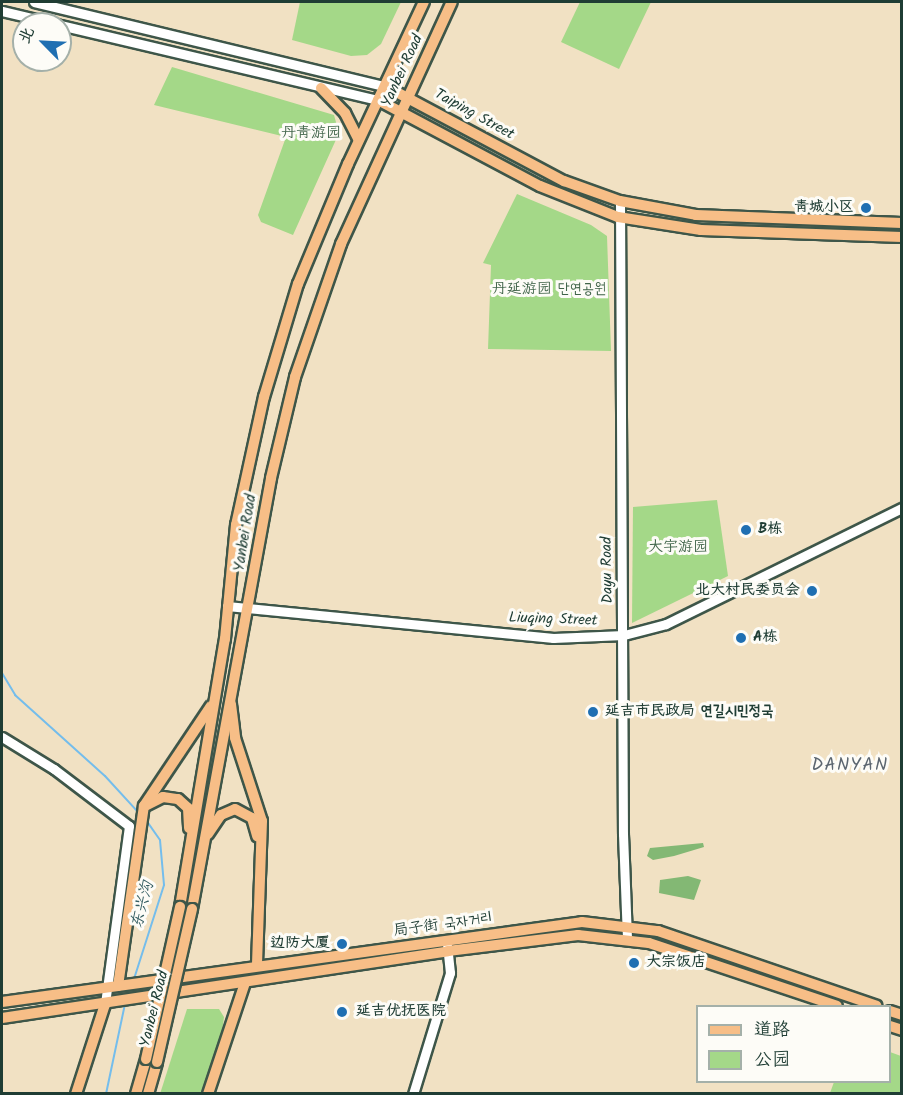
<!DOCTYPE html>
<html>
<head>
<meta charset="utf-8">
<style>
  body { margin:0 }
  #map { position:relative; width:903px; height:1095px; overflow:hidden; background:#f1e1c3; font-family:Kalam,"LXGW WenKai TC","Poor Story",sans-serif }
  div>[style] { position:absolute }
  .green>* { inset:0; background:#a4d888 }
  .forest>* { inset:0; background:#83b874 }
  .stream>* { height:2px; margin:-1px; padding:0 1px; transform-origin:1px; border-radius:1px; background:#74bdec }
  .roads { filter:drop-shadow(2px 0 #3e5649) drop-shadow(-2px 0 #3e5649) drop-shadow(0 2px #3e5649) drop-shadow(0 -2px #3e5649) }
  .minor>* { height:9px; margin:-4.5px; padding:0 4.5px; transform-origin:4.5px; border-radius:4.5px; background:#fff }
  .major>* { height:10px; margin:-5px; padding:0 5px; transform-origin:5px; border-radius:5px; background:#f7be87 }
  .bridges { filter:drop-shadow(2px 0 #3e5649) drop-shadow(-2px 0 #3e5649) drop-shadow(0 2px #3e5649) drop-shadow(0 -2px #3e5649) }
  .major-bridge>* { height:10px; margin:-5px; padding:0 5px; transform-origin:5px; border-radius:5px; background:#f7be87 }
  .dots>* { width:16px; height:16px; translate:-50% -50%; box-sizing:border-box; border:3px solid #fdfcf7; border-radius:50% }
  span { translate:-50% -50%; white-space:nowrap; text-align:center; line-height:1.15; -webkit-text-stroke:6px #fdfcf7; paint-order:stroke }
  .street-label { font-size:15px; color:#1f3d34 }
  .park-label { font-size:15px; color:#406449 }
  .poi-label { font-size:15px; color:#1f3d34; font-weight:700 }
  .right { translate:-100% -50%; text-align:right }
  .left { translate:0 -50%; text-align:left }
  .water-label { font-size:16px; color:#345d62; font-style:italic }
  .quarter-label { font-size:18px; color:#5c6670; letter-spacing:1.5px }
  .frame { position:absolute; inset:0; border:3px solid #1f3d34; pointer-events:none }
  .legend { position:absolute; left:696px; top:1005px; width:195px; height:78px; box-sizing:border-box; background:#fdfcf7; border:2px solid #a4b0a9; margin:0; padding:8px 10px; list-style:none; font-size:18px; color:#1f3d34 }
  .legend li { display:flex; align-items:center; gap:12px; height:30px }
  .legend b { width:30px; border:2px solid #a4b0a9 }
  .north { position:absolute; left:12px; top:12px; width:60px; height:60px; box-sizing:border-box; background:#fdfcf7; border:2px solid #a4b0a9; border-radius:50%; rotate:294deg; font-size:16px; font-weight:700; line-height:24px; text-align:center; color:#1f3d34 }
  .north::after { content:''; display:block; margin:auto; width:21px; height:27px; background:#1f6fb2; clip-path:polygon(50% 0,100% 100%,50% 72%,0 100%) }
</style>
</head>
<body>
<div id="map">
  <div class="green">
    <div style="clip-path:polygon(300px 2px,401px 2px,381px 44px,367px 55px,351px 56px,292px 40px)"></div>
    <div style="clip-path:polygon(580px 2px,651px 2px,619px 69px,561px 42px)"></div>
    <div style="clip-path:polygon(172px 67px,334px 115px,339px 133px,293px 235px,261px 222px,258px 215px,286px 137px,154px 105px)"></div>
    <div style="clip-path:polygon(517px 194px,591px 225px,607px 236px,611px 351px,488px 349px,491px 265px,483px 263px)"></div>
    <div style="clip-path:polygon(717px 500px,728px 576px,632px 623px,633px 507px)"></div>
    <div style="clip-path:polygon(187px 1009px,219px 1009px,224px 1017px,222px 1033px,203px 1093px,160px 1094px)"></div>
    <div style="clip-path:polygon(890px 1052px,901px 1056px,901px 1093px,830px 1093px,834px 1082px,890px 1082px)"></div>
  </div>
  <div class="forest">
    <div style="clip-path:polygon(703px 843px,704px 847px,674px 856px,653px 860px,647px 856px,650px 848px)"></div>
    <div style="clip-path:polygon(688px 876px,701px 880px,694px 900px,659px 893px,660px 880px)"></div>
  </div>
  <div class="stream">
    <div style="left:2px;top:673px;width:26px;rotate:59deg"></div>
    <div style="left:15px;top:695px;width:121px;rotate:42deg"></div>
    <div style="left:105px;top:776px;width:49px;rotate:47.5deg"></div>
    <div style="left:134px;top:979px;width:99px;rotate:-72.3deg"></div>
    <div style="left:164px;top:885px;width:45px;rotate:-95.1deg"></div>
    <div style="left:160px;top:840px;width:24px;rotate:-125deg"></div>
    <div style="left:106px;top:1094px;width:92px;rotate:-78.1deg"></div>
  </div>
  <div class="roads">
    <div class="minor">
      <div style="left:34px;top:2px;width:361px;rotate:13.5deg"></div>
      <div style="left:2px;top:11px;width:57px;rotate:13.3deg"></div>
      <div style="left:60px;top:25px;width:327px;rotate:13.3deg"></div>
      <div style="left:620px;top:201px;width:633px;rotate:89.73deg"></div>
      <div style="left:623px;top:834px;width:104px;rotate:87.8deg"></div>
      <div style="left:227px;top:606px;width:328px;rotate:5.6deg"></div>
      <div style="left:553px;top:638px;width:71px;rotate:-2.4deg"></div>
      <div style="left:624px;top:635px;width:43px;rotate:-14.7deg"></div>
      <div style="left:666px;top:624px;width:263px;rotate:-26.2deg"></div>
      <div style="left:2px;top:737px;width:61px;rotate:31.6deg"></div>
      <div style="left:54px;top:769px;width:94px;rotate:37.2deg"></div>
      <div style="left:129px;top:826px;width:180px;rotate:97.7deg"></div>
      <div style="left:413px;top:1094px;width:127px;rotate:-73deg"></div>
      <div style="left:450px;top:973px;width:27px;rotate:-96deg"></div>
    </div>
    <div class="major">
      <div style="left:385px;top:86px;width:203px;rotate:28deg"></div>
      <div style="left:564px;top:181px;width:59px;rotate:19.7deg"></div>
      <div style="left:620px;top:201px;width:77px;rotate:10.4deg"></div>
      <div style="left:696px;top:215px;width:206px;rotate:2.2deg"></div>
      <div style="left:321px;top:88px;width:35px;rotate:46deg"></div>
      <div style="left:345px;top:113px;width:30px;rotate:63deg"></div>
      <div style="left:378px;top:100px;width:183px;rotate:28deg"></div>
      <div style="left:540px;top:186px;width:84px;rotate:21.7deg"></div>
      <div style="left:618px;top:217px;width:84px;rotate:8.9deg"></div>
      <div style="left:701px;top:230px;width:201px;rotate:2deg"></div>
      <div style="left:231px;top:704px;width:34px;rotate:83deg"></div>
      <div style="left:235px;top:738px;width:87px;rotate:72deg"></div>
      <div style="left:262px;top:821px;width:144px;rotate:92deg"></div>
      <div style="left:145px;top:806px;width:20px;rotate:-27deg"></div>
      <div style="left:163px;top:797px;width:15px;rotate:8deg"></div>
      <div style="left:178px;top:799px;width:13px;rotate:42deg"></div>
      <div style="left:188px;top:808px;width:20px;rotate:87deg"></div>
      <div style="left:208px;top:834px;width:23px;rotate:-56deg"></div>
      <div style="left:221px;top:815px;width:15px;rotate:-23deg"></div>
      <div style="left:235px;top:809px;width:19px;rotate:28deg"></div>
      <div style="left:252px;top:818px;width:19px;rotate:74deg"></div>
      <div style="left:180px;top:907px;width:272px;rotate:-80.5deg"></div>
      <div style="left:225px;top:639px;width:115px;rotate:-84.5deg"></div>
      <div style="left:236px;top:525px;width:131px;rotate:-77.7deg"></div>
      <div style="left:264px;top:397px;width:118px;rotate:-73.3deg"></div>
      <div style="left:298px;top:284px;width:130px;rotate:-67.4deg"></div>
      <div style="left:348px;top:164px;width:179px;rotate:-64.9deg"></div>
      <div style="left:192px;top:909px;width:438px;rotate:-79.6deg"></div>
      <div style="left:271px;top:478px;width:104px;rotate:-76.6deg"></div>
      <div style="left:295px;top:377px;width:141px;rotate:-70.9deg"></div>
      <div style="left:341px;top:244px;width:266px;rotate:-65.4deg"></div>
      <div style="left:118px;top:986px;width:182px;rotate:-81.8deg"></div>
      <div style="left:144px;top:806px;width:120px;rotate:-56.2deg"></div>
      <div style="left:2px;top:1002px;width:585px;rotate:-7.85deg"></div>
      <div style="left:582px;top:922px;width:77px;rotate:6.8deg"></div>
      <div style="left:658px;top:931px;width:231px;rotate:18.9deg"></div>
      <div style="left:890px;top:1011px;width:13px;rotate:18deg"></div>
      <div style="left:2px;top:1018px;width:451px;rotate:-8.5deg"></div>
      <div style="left:448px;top:951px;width:131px;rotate:-7deg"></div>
      <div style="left:578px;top:935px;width:71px;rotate:6.4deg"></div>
      <div style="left:649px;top:943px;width:198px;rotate:18.5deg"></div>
      <div style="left:890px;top:1026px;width:13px;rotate:18deg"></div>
      <div style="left:76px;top:1094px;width:95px;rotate:-72.1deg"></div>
      <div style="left:136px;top:1094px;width:36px;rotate:-74deg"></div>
      <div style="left:148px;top:1094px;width:33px;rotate:-74deg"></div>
      <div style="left:208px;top:1094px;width:117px;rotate:-71.6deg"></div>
    </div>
  </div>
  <div class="bridges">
    <div class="major-bridge">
      <div style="left:146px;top:1059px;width:156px;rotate:-77.4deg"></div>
      <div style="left:157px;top:1062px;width:157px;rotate:-77.1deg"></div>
    </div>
  </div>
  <div class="dots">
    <div style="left:866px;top:208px;background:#1f6fb2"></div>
    <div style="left:746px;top:530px;background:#1f6fb2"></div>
    <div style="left:812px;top:591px;background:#1f6fb2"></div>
    <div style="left:741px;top:638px;background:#1f6fb2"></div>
    <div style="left:593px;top:712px;background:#1f6fb2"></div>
    <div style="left:342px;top:944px;background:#1f6fb2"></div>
    <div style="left:634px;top:963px;background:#1f6fb2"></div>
    <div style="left:342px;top:1012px;background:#1f6fb2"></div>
  </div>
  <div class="street-label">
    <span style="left:403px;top:71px;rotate:-65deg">Yanbei Road</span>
    <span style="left:474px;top:115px;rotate:29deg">Taiping Street</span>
    <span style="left:246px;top:533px;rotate:-81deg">Yanbei Road</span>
    <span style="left:608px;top:570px;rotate:-91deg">Dayu Road</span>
    <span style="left:553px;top:620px;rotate:2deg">Liuqing Street</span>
    <span style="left:443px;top:925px;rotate:-8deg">局子街 국자거리</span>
    <span style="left:155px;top:1009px;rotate:-76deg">Yanbei Road</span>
  </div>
  <div class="park-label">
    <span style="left:311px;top:134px">丹青游园</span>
    <span style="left:549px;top:290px">丹延游园 단연공원</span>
    <span style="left:678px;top:548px">大宇游园</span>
  </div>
  <div class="poi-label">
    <span class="right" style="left:854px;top:208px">青城小区</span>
    <span class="left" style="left:758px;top:530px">B栋</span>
    <span class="right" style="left:800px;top:591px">北大村民委员会</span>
    <span class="left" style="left:753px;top:638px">A栋</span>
    <span class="left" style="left:605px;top:712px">延吉市民政局 연길시민정국</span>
    <span class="right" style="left:330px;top:944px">边防大厦</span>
    <span class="left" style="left:646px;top:963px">大宗饭店</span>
    <span class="left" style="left:356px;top:1012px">延吉优抚医院</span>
  </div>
  <div class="water-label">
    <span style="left:143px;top:905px;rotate:-75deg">东兴沟</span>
  </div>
  <div class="quarter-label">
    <span style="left:850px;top:766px">DANYAN</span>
  </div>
  <div class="frame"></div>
  <ul class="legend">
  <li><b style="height:8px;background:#f7be87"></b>道路</li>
  <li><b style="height:16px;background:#a4d888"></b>公园</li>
  </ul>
  <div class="north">北</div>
</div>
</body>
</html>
